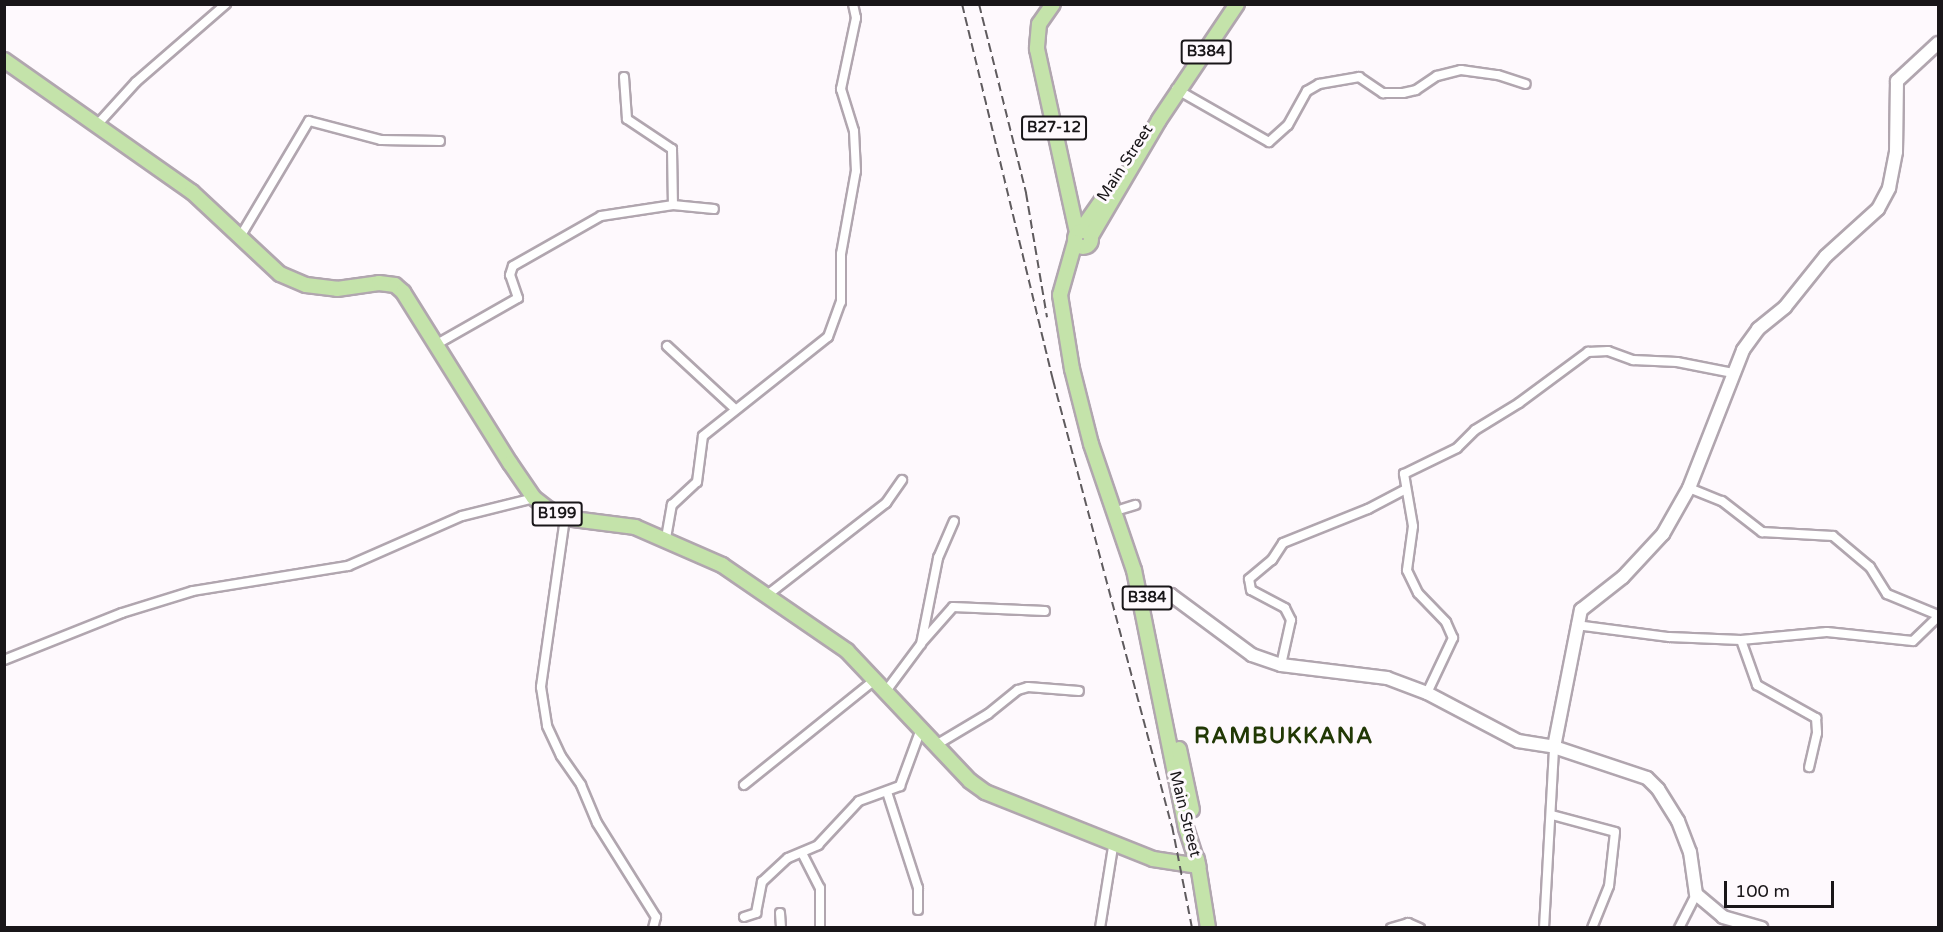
<!DOCTYPE html>
<html>
<head>
<meta charset="utf-8">
<style>
  body { margin:0 }
  #map { position:relative; width:1943px; height:932px; overflow:hidden; background:#fef9fd; font-family:"Varela Round",sans-serif }
  div>[style] { position:absolute }
  .roads { filter:drop-shadow(2px 0 #b1a6af) drop-shadow(-2px 0 #b1a6af) drop-shadow(0 2px #b1a6af) drop-shadow(0 -2px #b1a6af) }
  .street>* { height:8px; margin:-4px; padding:0 4px; transform-origin:4px; border-radius:4px; background:#fff }
  .secondary>* { height:12px; margin:-6px; padding:0 6px; transform-origin:6px; border-radius:6px; background:#fff }
  .primary>* { height:14px; margin:-7px; padding:0 7px; transform-origin:7px; border-radius:7px; background:#c4e3aa }
  .primary>.ring { margin:-7px; padding:0; box-sizing:content-box; background:none; border:14px solid #c4e3aa; border-radius:50% }
  .rail>* { height:2px; margin-top:-1px; transform-origin:0; background:repeating-linear-gradient(90deg,#5f5b5e 0 9px,transparent 0 13.5px) }
  span { translate:-50% -50%; white-space:nowrap; text-align:center; line-height:1.15; -webkit-text-stroke:6px #fef9fd; paint-order:stroke }
  .shield-label span { padding:2px 4px; background:#fef9fd; border:2px solid; border-radius:4px; -webkit-text-stroke-width:0 }
  .shield-label { font-size:15px; color:#191619; font-weight:700 }
  .street-label { font-size:16px; color:#191619 }
  .district-label { font-size:22px; color:#213805; font-weight:700; letter-spacing:1.5px }
  .frame { position:absolute; inset:0; border:6px solid #191619; pointer-events:none }
  .scale { position:absolute; left:1724px; top:881px; width:110px; height:27px; box-sizing:border-box; border:3px solid #191619; border-top:0; padding-left:8px; font-size:18px; line-height:21px; white-space:nowrap; color:#191619; -webkit-text-stroke:4px #fef9fd; paint-order:stroke }
</style>
</head>
<body>
<div id="map">
  <div class="roads">
    <div class="street">
      <div style="left:624px;top:77px;width:42px;rotate:85.9deg"></div>
      <div style="left:627px;top:119px;width:54px;rotate:33.7deg"></div>
      <div style="left:672px;top:149px;width:56px;rotate:89deg"></div>
      <div style="left:1176px;top:89px;width:107px;rotate:29.7deg"></div>
      <div style="left:1269px;top:142px;width:25px;rotate:-42deg"></div>
      <div style="left:1288px;top:125px;width:39px;rotate:-61deg"></div>
      <div style="left:1307px;top:91px;width:14px;rotate:-30deg"></div>
      <div style="left:1319px;top:84px;width:41px;rotate:-9.9deg"></div>
      <div style="left:1359px;top:77px;width:29px;rotate:34deg"></div>
      <div style="left:1383px;top:93px;width:20px"></div>
      <div style="left:1403px;top:93px;width:13px;rotate:-13deg"></div>
      <div style="left:1416px;top:90px;width:25px;rotate:-34deg"></div>
      <div style="left:1437px;top:76px;width:25px;rotate:-14deg"></div>
      <div style="left:1461px;top:70px;width:37px;rotate:8deg"></div>
      <div style="left:1498px;top:75px;width:29px;rotate:18deg"></div>
      <div style="left:97px;top:125px;width:58px;rotate:-47.8deg"></div>
      <div style="left:136px;top:82px;width:119px;rotate:-40.9deg"></div>
      <div style="left:240px;top:237px;width:135px;rotate:-59.3deg"></div>
      <div style="left:309px;top:121px;width:74px;rotate:14.8deg"></div>
      <div style="left:381px;top:140px;width:59px;rotate:1deg"></div>
      <div style="left:437px;top:344px;width:93px;rotate:-29.6deg"></div>
      <div style="left:518px;top:298px;width:24px;rotate:-109deg"></div>
      <div style="left:510px;top:275px;width:9px;rotate:-72deg"></div>
      <div style="left:513px;top:266px;width:101px;rotate:-29.6deg"></div>
      <div style="left:601px;top:216px;width:73px;rotate:-8.7deg"></div>
      <div style="left:673px;top:205px;width:41px;rotate:5.6deg"></div>
      <div style="left:667px;top:346px;width:93px;rotate:42.8deg"></div>
      <div style="left:1689px;top:488px;width:35px;rotate:22deg"></div>
      <div style="left:1722px;top:501px;width:51px;rotate:37.8deg"></div>
      <div style="left:1762px;top:532px;width:71px;rotate:3.2deg"></div>
      <div style="left:1833px;top:536px;width:48px;rotate:40deg"></div>
      <div style="left:1870px;top:567px;width:32px;rotate:58deg"></div>
      <div style="left:1887px;top:594px;width:55px;rotate:22.4deg"></div>
      <div style="left:1122px;top:509px;width:14px;rotate:-17deg"></div>
      <div style="left:565px;top:518px;width:171px;rotate:98.1deg"></div>
      <div style="left:541px;top:687px;width:39px;rotate:81deg"></div>
      <div style="left:547px;top:726px;width:33px;rotate:65deg"></div>
      <div style="left:561px;top:756px;width:35px;rotate:55deg"></div>
      <div style="left:581px;top:785px;width:41px;rotate:67.2deg"></div>
      <div style="left:597px;top:823px;width:111px;rotate:57.9deg"></div>
      <div style="left:656px;top:917px;width:11px;rotate:105deg"></div>
      <div style="left:666px;top:538px;width:34px;rotate:-80deg"></div>
      <div style="left:672px;top:505px;width:34px;rotate:-43deg"></div>
      <div style="left:697px;top:482px;width:46px;rotate:-82.6deg"></div>
      <div style="left:703px;top:436px;width:159px;rotate:-38.4deg"></div>
      <div style="left:828px;top:337px;width:37px;rotate:-70deg"></div>
      <div style="left:841px;top:302px;width:48px;rotate:-90deg"></div>
      <div style="left:841px;top:254px;width:84px;rotate:-79.8deg"></div>
      <div style="left:856px;top:171px;width:40px;rotate:-92.9deg"></div>
      <div style="left:854px;top:131px;width:44px;rotate:-107.2deg"></div>
      <div style="left:841px;top:89px;width:73px;rotate:-78.1deg"></div>
      <div style="left:856px;top:18px;width:14px;rotate:-102deg"></div>
      <div style="left:766px;top:596px;width:152px;rotate:-37.8deg"></div>
      <div style="left:886px;top:503px;width:28px;rotate:-55deg"></div>
      <div style="left:1576px;top:625px;width:94px;rotate:7.4deg"></div>
      <div style="left:1669px;top:637px;width:72px;rotate:2.4deg"></div>
      <div style="left:1741px;top:640px;width:86px;rotate:-5.3deg"></div>
      <div style="left:1827px;top:632px;width:86px;rotate:6deg"></div>
      <div style="left:1913px;top:641px;width:35px;rotate:-44deg"></div>
      <div style="left:1741px;top:640px;width:48px;rotate:70.4deg"></div>
      <div style="left:1757px;top:685px;width:68px;rotate:29.2deg"></div>
      <div style="left:1816px;top:718px;width:15px;rotate:86deg"></div>
      <div style="left:1817px;top:733px;width:35px;rotate:103deg"></div>
      <div style="left:923px;top:641px;width:45px;rotate:-48.6deg"></div>
      <div style="left:953px;top:607px;width:92px;rotate:2.5deg"></div>
      <div style="left:4px;top:660px;width:127px;rotate:-21.7deg"></div>
      <div style="left:122px;top:613px;width:74px;rotate:-17.2deg"></div>
      <div style="left:193px;top:591px;width:157px;rotate:-9.2deg"></div>
      <div style="left:348px;top:566px;width:124px;rotate:-23.7deg"></div>
      <div style="left:462px;top:516px;width:74px;rotate:-14deg"></div>
      <div style="left:1281px;top:665px;width:46px;rotate:-77.5deg"></div>
      <div style="left:1291px;top:620px;width:13px;rotate:-117deg"></div>
      <div style="left:1285px;top:608px;width:38px;rotate:-152deg"></div>
      <div style="left:1251px;top:590px;width:11px;rotate:-100deg"></div>
      <div style="left:1249px;top:579px;width:30px;rotate:-40deg"></div>
      <div style="left:1272px;top:560px;width:20px;rotate:-57deg"></div>
      <div style="left:1283px;top:543px;width:92px;rotate:-21.8deg"></div>
      <div style="left:1368px;top:509px;width:43px;rotate:-27.8deg"></div>
      <div style="left:886px;top:691px;width:59px;rotate:-53.3deg"></div>
      <div style="left:921px;top:644px;width:88px;rotate:-78.8deg"></div>
      <div style="left:938px;top:558px;width:40px;rotate:-66.6deg"></div>
      <div style="left:1427px;top:693px;width:61px;rotate:-64.7deg"></div>
      <div style="left:1453px;top:638px;width:17px;rotate:-114deg"></div>
      <div style="left:1446px;top:622px;width:40px;rotate:-134deg"></div>
      <div style="left:1418px;top:593px;width:25px;rotate:-116deg"></div>
      <div style="left:1407px;top:570px;width:44px;rotate:-82.2deg"></div>
      <div style="left:1413px;top:526px;width:53px;rotate:-99.8deg"></div>
      <div style="left:1404px;top:474px;width:59px;rotate:-26.1deg"></div>
      <div style="left:1457px;top:448px;width:25px;rotate:-45deg"></div>
      <div style="left:1475px;top:430px;width:52px;rotate:-31.5deg"></div>
      <div style="left:1519px;top:403px;width:86px;rotate:-36.5deg"></div>
      <div style="left:1588px;top:352px;width:20px;rotate:-3deg"></div>
      <div style="left:1608px;top:351px;width:27px;rotate:20deg"></div>
      <div style="left:1633px;top:360px;width:44px;rotate:2.6deg"></div>
      <div style="left:1677px;top:362px;width:57px;rotate:11.1deg"></div>
      <div style="left:936px;top:745px;width:61px;rotate:-30.8deg"></div>
      <div style="left:988px;top:714px;width:38px;rotate:-39deg"></div>
      <div style="left:1018px;top:690px;width:10px;rotate:-17deg"></div>
      <div style="left:1028px;top:687px;width:51px;rotate:4.5deg"></div>
      <div style="left:744px;top:785px;width:169px;rotate:-38.8deg"></div>
      <div style="left:887px;top:792px;width:101px;rotate:72.1deg"></div>
      <div style="left:918px;top:888px;width:22px;rotate:90deg"></div>
      <div style="left:1552px;top:815px;width:65px;rotate:15.1deg"></div>
      <div style="left:1615px;top:832px;width:54px;rotate:96.3deg"></div>
      <div style="left:1609px;top:886px;width:45px;rotate:112deg"></div>
      <div style="left:802px;top:853px;width:39px;rotate:63deg"></div>
      <div style="left:820px;top:888px;width:40px;rotate:90deg"></div>
      <div style="left:780px;top:913px;width:15px;rotate:86deg"></div>
      <div style="left:744px;top:917px;width:13px;rotate:-18deg"></div>
      <div style="left:756px;top:913px;width:32px;rotate:-79deg"></div>
      <div style="left:762px;top:882px;width:35px;rotate:-43deg"></div>
      <div style="left:788px;top:858px;width:33px;rotate:-23deg"></div>
      <div style="left:818px;top:845px;width:60px;rotate:-47deg"></div>
      <div style="left:859px;top:801px;width:44px;rotate:-20.1deg"></div>
      <div style="left:900px;top:786px;width:61px;rotate:-69.8deg"></div>
      <div style="left:1100px;top:928px;width:88px;rotate:-80.9deg"></div>
      <div style="left:1391px;top:928px;width:18px;rotate:-16deg"></div>
      <div style="left:1408px;top:923px;width:13px;rotate:23deg"></div>
      <div style="left:1544px;top:928px;width:181px;rotate:-86.8deg"></div>
      <div style="left:1679px;top:928px;width:38px;rotate:-63deg"></div>
    </div>
    <div class="secondary">
      <div style="left:1141px;top:598px;width:30px;rotate:-6deg"></div>
      <div style="left:1171px;top:595px;width:101px;rotate:36.5deg"></div>
      <div style="left:1252px;top:655px;width:31px;rotate:19deg"></div>
      <div style="left:1281px;top:665px;width:107px;rotate:7deg"></div>
      <div style="left:1387px;top:678px;width:43px;rotate:20.6deg"></div>
      <div style="left:1427px;top:693px;width:103px;rotate:27.8deg"></div>
      <div style="left:1518px;top:741px;width:36px;rotate:9deg"></div>
      <div style="left:1554px;top:747px;width:98px;rotate:18.4deg"></div>
      <div style="left:1647px;top:778px;width:16px;rotate:45deg"></div>
      <div style="left:1658px;top:789px;width:38px;rotate:58deg"></div>
      <div style="left:1678px;top:821px;width:33px;rotate:69deg"></div>
      <div style="left:1690px;top:852px;width:42px;rotate:81.9deg"></div>
      <div style="left:1696px;top:894px;width:35px;rotate:40deg"></div>
      <div style="left:1723px;top:917px;width:40px;rotate:16deg"></div>
      <div style="left:1554px;top:747px;width:140px;rotate:-78.9deg"></div>
      <div style="left:1581px;top:610px;width:53px;rotate:-38.2deg"></div>
      <div style="left:1623px;top:577px;width:59px;rotate:-47.1deg"></div>
      <div style="left:1663px;top:534px;width:53px;rotate:-60.5deg"></div>
      <div style="left:1689px;top:488px;width:148px;rotate:-68.6deg"></div>
      <div style="left:1743px;top:350px;width:26px;rotate:-54deg"></div>
      <div style="left:1758px;top:329px;width:35px;rotate:-39deg"></div>
      <div style="left:1785px;top:307px;width:65px;rotate:-51.2deg"></div>
      <div style="left:1826px;top:256px;width:70px;rotate:-42.1deg"></div>
      <div style="left:1878px;top:209px;width:24px;rotate:-62deg"></div>
      <div style="left:1889px;top:188px;width:37px;rotate:-79deg"></div>
      <div style="left:1896px;top:152px;width:71px;rotate:-89.2deg"></div>
      <div style="left:1897px;top:81px;width:56px;rotate:-42.8deg"></div>
    </div>
    <div class="primary">
      <div style="left:1053px;top:4px;width:24px;rotate:125deg"></div>
      <div style="left:1039px;top:24px;width:25px;rotate:95deg"></div>
      <div style="left:1037px;top:49px;width:187px;rotate:77.7deg"></div>
      <div style="left:4px;top:60px;width:230px;rotate:35.1deg"></div>
      <div style="left:192px;top:192px;width:120px;rotate:43deg"></div>
      <div style="left:280px;top:274px;width:28px;rotate:23deg"></div>
      <div style="left:306px;top:285px;width:31px;rotate:7deg"></div>
      <div style="left:337px;top:289px;width:42px;rotate:-8.1deg"></div>
      <div style="left:379px;top:283px;width:16px;rotate:7deg"></div>
      <div style="left:395px;top:285px;width:11px;rotate:41deg"></div>
      <div style="left:403px;top:292px;width:202px;rotate:58deg"></div>
      <div style="left:510px;top:463px;width:42px;rotate:55.6deg"></div>
      <div style="left:534px;top:498px;width:18px;rotate:38deg"></div>
      <div style="left:548px;top:509px;width:19px;rotate:28deg"></div>
      <div style="left:565px;top:518px;width:71px;rotate:7.3deg"></div>
      <div style="left:635px;top:527px;width:95px;rotate:23.6deg"></div>
      <div style="left:722px;top:565px;width:152px;rotate:34.5deg"></div>
      <div style="left:847px;top:651px;width:179px;rotate:46.6deg"></div>
      <div style="left:970px;top:781px;width:19px;rotate:36deg"></div>
      <div style="left:985px;top:792px;width:181px;rotate:21.7deg"></div>
      <div style="left:1153px;top:859px;width:46px;rotate:8.8deg"></div>
      <div style="left:1081px;top:230px;width:37px;rotate:-55deg"></div>
      <div class="ring" style="left:1075px;top:231px;width:2px;height:2px"></div>
      <div style="left:1091px;top:236px;width:134px;rotate:-59.6deg"></div>
      <div style="left:1159px;top:120px;width:140px;rotate:-56.1deg"></div>
      <div style="left:1075px;top:242px;width:55px;rotate:105.8deg"></div>
      <div style="left:1060px;top:295px;width:75px;rotate:80.8deg"></div>
      <div style="left:1072px;top:369px;width:77px;rotate:75.8deg"></div>
      <div style="left:1091px;top:444px;width:133px;rotate:71.2deg"></div>
      <div style="left:1134px;top:570px;width:263px;rotate:78.6deg"></div>
      <div style="left:1186px;top:828px;width:40px;rotate:72deg"></div>
      <div style="left:1179px;top:749px;width:62px;rotate:78deg"></div>
      <div style="left:1197px;top:859px;width:70px;rotate:80.9deg"></div>
    </div>
  </div>
  <div class="rail">
    <div style="left:962px;top:4px;width:387px;rotate:76.4deg"></div>
    <div style="left:1053px;top:380px;width:462px;rotate:75.1deg"></div>
    <div style="left:1172px;top:826px;width:104px;rotate:78.9deg"></div>
    <div style="left:979px;top:4px;width:195px;rotate:76deg"></div>
    <div style="left:1026px;top:193px;width:126px;rotate:80.4deg"></div>
  </div>
  <div class="shield-label">
    <span style="left:1206px;top:52px">B384</span>
    <span style="left:1054px;top:128px">B27-12</span>
    <span style="left:557px;top:514px">B199</span>
    <span style="left:1147px;top:598px">B384</span>
  </div>
  <div class="street-label">
    <span style="left:1125px;top:163px;rotate:-57deg">Main Street</span>
    <span style="left:1185px;top:814px;rotate:76deg">Main Street</span>
  </div>
  <div class="district-label">
    <span style="left:1284px;top:737px">RAMBUKKANA</span>
  </div>
  <div class="frame"></div>
  <div class="scale">100 m</div>
</div>
</body>
</html>
